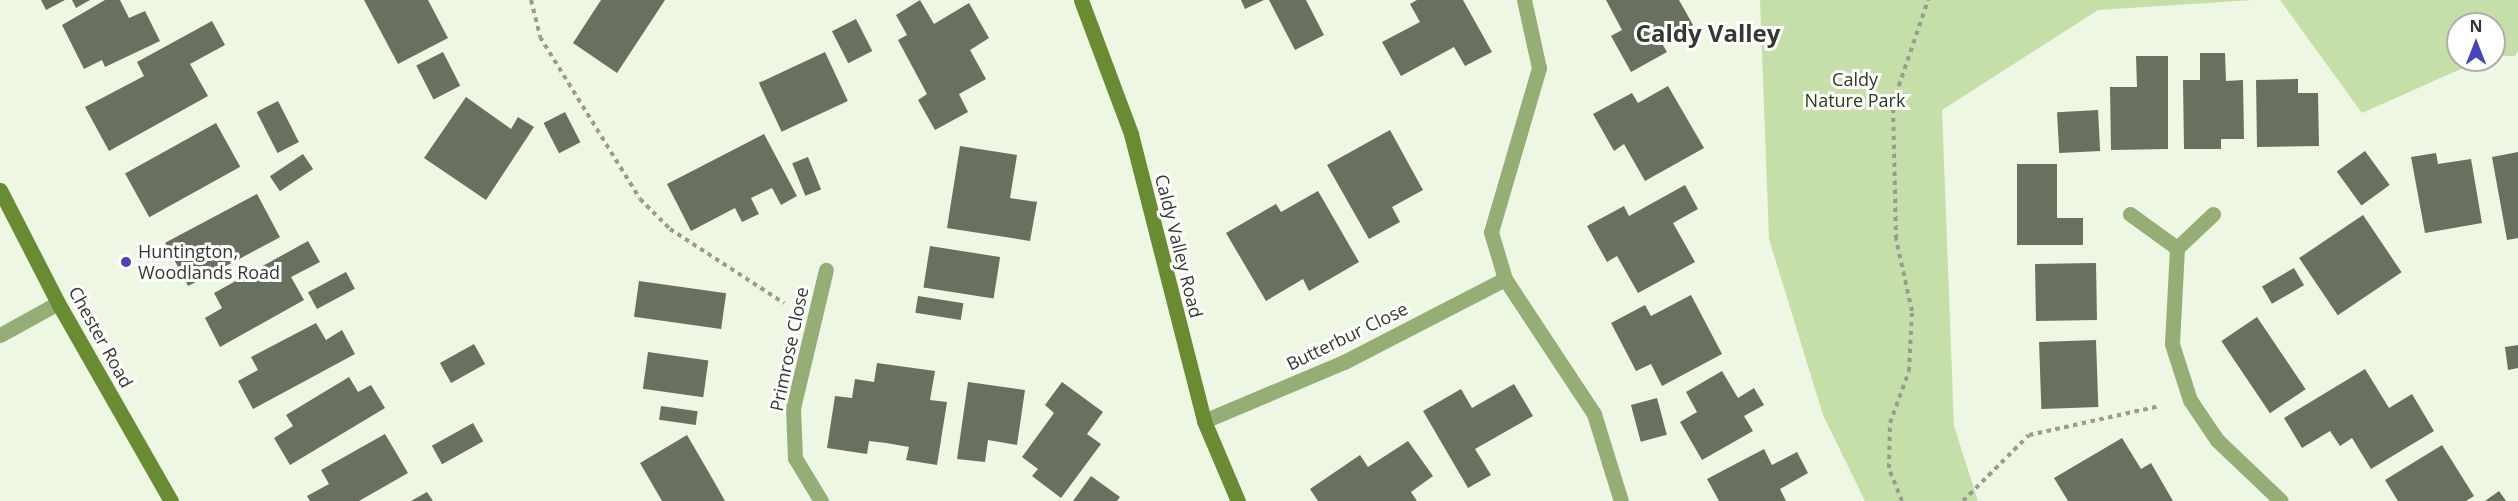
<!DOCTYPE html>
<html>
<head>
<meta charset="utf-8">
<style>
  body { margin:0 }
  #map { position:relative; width:2518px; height:501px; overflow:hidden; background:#eef7e3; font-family:"Open Sans",sans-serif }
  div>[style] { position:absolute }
  .green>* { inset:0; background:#c6dea7 }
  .building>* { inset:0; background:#68715f; transform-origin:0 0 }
  .path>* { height:4px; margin-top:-2px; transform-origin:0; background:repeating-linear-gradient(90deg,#979d8f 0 4.5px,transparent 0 9px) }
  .street>* { height:15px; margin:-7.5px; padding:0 7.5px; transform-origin:7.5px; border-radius:7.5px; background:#96ae76 }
  .secondary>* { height:15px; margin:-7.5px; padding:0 7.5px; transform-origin:7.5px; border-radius:7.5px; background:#698b32 }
  .dots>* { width:16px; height:16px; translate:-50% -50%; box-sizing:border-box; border:3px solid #fff; border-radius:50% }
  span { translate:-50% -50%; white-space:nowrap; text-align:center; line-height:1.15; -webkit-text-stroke:6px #fff; paint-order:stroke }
  .park-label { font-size:18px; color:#2d3c18 }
  .street-label { font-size:18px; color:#353831 }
  .poi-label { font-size:18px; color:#353831 }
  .left { translate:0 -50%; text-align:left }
  .district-label { font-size:24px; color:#353831; font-weight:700 }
  .north { position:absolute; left:2446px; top:12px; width:60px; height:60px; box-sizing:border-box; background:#fff; border:2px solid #aeafad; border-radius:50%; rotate:0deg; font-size:16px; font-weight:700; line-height:24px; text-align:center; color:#353831 }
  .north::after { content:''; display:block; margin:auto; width:21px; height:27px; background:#4745bb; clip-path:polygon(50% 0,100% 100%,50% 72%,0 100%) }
</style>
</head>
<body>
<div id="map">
  <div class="green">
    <div style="clip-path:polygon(1760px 0,2254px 0,2098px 10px,1942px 110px,1954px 426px,1978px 501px,1865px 501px,1823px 415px,1769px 239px)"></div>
    <div style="clip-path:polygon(2280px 0,2518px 0,2518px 51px,2515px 56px,2494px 56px,2494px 24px,2458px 24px,2458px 60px,2481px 60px,2362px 113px)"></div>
  </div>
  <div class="building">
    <div style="clip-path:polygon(41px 0,65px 0,46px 10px)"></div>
    <div style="clip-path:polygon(72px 0,90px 0,76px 8px)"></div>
    <div style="clip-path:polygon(105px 0,120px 0,129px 18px,145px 11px,160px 41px,105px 67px,102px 60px,84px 69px,62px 25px)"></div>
    <div style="clip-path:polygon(364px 0,428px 0,448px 38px,398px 64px)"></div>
    <div style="clip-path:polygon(601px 0,665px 0,617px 73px,573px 43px)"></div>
    <div style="clip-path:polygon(920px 0,934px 24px,969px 3px,989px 38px,970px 50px,986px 79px,959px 94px,968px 112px,935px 130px,918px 100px,927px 94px,898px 40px,907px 35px,896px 15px)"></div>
    <div style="clip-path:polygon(1241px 0,1264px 0,1245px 9px)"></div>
    <div style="clip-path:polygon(1269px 0,1306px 0,1324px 35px,1295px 50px)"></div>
    <div style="clip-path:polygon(1417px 0,1463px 0,1492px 52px,1465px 66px,1454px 47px,1401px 76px,1382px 42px,1420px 22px,1410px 4px)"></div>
    <div style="clip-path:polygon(1606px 0,1679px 0,1693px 25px,1661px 42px,1667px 52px,1631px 72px,1611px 36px,1622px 30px)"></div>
    <div style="left:856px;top:19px;width:36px;height:27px;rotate:63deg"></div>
    <div style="clip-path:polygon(212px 21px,225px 45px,190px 64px,208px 96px,109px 151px,85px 107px,144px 76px,137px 62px)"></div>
    <div style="left:443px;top:52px;width:38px;height:30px;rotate:63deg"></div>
    <div style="left:825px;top:52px;width:54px;height:73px;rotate:65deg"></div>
    <div style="clip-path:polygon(2200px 53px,2225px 53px,2226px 81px,2243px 80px,2244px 139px,2221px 139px,2221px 149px,2184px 149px,2183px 80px,2200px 80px)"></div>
    <div style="clip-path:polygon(2136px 56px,2168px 56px,2168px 149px,2111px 150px,2110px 87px,2137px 87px)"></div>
    <div style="clip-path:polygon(2298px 79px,2298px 93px,2318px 93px,2319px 146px,2257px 147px,2256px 80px)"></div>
    <div style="clip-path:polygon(1668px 86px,1704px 148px,1645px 181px,1624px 144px,1614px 151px,1593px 114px,1632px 93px,1638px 103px)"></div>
    <div style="clip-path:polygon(466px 97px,511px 129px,518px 117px,534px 127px,486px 200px,424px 158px)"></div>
    <div style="left:278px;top:101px;width:46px;height:24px;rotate:63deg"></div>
    <div style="left:2098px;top:110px;width:41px;height:41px;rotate:87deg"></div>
    <div style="left:565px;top:112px;width:34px;height:24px;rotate:63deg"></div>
    <div style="left:216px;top:123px;width:50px;height:104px;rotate:61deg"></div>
    <div style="clip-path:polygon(1390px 130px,1423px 190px,1392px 207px,1400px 222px,1369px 239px,1327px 165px)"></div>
    <div style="clip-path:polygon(764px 134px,797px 196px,781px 205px,772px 188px,751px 198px,759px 214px,742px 222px,735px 208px,691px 231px,667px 184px)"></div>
    <div style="clip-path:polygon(960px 146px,1017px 155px,1010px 198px,1037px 202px,1030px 241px,947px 228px)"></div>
    <div style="left:2365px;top:151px;width:42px;height:35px;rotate:54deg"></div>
    <div style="clip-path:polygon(2518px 152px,2518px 238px,2507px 240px,2492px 157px)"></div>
    <div style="clip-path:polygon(2436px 153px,2438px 164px,2471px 159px,2482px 223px,2425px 233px,2411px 157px)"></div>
    <div style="left:303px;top:154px;width:18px;height:40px;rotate:56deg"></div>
    <div style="left:808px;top:157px;width:35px;height:17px;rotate:68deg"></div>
    <div style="clip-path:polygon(2017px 164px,2057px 164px,2057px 218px,2083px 218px,2083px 245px,2017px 245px)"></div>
    <div style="clip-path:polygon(1685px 185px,1698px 209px,1673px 223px,1695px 262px,1638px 293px,1617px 256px,1607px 262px,1587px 226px,1624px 206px,1629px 216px)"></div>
    <div style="clip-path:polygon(1318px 191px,1359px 262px,1309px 291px,1303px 279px,1266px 301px,1226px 233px,1276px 204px,1281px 212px)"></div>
    <div style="left:257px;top:194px;width:49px;height:104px;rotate:62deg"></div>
    <div style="left:2363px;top:215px;width:69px;height:77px;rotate:56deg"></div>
    <div style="clip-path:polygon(308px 241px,320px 262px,291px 277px,304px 300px,220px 347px,205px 318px,222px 308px,214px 293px)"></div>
    <div style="left:930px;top:246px;width:71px;height:42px;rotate:9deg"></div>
    <div style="left:2096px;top:263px;width:57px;height:61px;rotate:89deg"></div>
    <div style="left:2294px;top:268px;width:20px;height:37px;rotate:60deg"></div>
    <div style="left:346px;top:272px;width:19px;height:43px;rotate:62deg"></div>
    <div style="left:639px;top:281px;width:88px;height:36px;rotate:8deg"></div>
    <div style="clip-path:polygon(1691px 295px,1722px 354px,1662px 386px,1651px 364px,1636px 371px,1611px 323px,1645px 305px,1651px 316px)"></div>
    <div style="left:918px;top:296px;width:46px;height:17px;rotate:9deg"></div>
    <div style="left:2257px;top:317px;width:87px;height:43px;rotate:56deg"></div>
    <div style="clip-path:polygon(316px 323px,326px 340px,342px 330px,355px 354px,253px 409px,238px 381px,258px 370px,251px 357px)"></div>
    <div style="left:2096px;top:340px;width:67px;height:57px;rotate:88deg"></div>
    <div style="left:474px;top:344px;width:23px;height:39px;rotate:61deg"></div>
    <div style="clip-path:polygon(2518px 345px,2518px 368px,2508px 370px,2505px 347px)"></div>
    <div style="left:648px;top:352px;width:61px;height:37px;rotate:8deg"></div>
    <div style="clip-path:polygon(877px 363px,935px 371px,930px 400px,947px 402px,937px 465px,906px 460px,909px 447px,886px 443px,869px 441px,867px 454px,827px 448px,835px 396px,852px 398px,855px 379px,874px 382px)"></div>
    <div style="clip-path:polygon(2365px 369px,2389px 408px,2412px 394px,2434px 431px,2371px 469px,2352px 438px,2340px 446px,2330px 431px,2302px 448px,2284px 418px)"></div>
    <div style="clip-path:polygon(1722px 371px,1738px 398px,1754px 388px,1764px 405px,1744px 416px,1753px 431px,1702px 460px,1680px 422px,1697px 412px,1686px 392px)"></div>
    <div style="clip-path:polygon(349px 377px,358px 392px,371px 385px,385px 408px,290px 465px,274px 438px,293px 426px,286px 415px)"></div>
    <div style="clip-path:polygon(968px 382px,1025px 390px,1017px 445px,988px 440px,985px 462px,957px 459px)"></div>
    <div style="clip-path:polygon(1062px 382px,1103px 412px,1087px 434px,1101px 444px,1061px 498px,1032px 476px,1038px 469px,1022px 457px,1054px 413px,1045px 405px)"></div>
    <div style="clip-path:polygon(1514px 384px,1533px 416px,1475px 449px,1491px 475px,1468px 488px,1423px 411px,1461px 389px,1472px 408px)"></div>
    <div style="left:1657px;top:398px;width:38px;height:27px;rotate:75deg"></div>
    <div style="left:661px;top:406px;width:37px;height:14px;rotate:8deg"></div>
    <div style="left:473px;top:423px;width:21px;height:47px;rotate:61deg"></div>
    <div style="clip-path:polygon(385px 434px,408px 473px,359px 501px,310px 501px,307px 496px,329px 484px,321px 470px)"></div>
    <div style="clip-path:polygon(687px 435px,708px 471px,725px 501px,662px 501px,640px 463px)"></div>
    <div style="clip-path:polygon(2122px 438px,2141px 469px,2151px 463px,2173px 501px,2068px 501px,2054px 478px)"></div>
    <div style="clip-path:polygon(1408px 441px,1433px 476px,1411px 492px,1417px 501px,1318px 501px,1310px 489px,1360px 455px,1368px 467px)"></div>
    <div style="clip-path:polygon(2442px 445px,2474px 496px,2466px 501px,2398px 501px,2385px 480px)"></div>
    <div style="clip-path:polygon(1764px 449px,1772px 465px,1797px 452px,1808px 473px,1780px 489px,1786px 501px,1719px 501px,1707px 479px)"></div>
    <div style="clip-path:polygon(1091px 476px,1120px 497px,1117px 501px,1073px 501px)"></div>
    <div style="clip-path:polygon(2499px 491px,2506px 501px,2485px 501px)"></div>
    <div style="clip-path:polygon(427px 492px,433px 501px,411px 501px)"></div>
  </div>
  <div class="path">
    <div style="left:531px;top:0;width:38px;rotate:76deg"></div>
    <div style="left:540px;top:37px;width:190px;rotate:58.3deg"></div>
    <div style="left:640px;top:199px;width:42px;rotate:45deg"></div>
    <div style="left:670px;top:229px;width:136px;rotate:33deg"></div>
    <div style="left:1902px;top:501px;width:35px;rotate:-112deg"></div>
    <div style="left:1889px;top:468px;width:45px;rotate:-88.7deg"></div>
    <div style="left:1890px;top:423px;width:55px;rotate:-69.9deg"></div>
    <div style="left:1909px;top:371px;width:60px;rotate:-87.1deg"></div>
    <div style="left:1912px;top:311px;width:74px;rotate:-102.5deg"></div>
    <div style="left:1896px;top:239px;width:136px;rotate:-91.3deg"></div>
    <div style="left:1893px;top:103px;width:109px;rotate:-71.2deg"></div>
    <div style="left:1963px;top:501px;width:93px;rotate:-45deg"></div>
    <div style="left:2029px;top:435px;width:134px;rotate:-12.5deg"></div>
  </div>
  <div class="street">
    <div style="left:2130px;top:214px;width:58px;rotate:35.9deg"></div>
    <div style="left:2213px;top:214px;width:50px;rotate:136.6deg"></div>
    <div style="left:2177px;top:248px;width:96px;rotate:93deg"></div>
    <div style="left:2172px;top:344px;width:59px;rotate:72.2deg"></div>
    <div style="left:2190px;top:400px;width:48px;rotate:56deg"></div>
    <div style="left:2217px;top:440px;width:88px;rotate:43.6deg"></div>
    <div style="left:1505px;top:279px;width:162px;rotate:56.6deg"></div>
    <div style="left:1594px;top:414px;width:91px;rotate:72.8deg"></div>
    <div style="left:0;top:335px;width:66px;rotate:-28.9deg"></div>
    <div style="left:1204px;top:421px;width:152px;rotate:-22.9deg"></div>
    <div style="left:1344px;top:362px;width:181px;rotate:-27.3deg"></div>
    <div style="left:1505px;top:279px;width:49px;rotate:-106.6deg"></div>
    <div style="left:1491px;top:232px;width:171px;rotate:-73.7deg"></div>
    <div style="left:1539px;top:68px;width:70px;rotate:-102.4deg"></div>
    <div style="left:821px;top:501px;width:50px;rotate:-121.2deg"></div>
    <div style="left:795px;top:458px;width:50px;rotate:-92.3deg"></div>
    <div style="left:793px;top:408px;width:142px;rotate:-76.6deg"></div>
  </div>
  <div class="secondary">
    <div style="left:1081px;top:0;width:143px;rotate:69.5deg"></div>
    <div style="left:1131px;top:134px;width:296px;rotate:75.7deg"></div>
    <div style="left:1204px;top:421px;width:87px;rotate:67deg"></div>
    <div style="left:0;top:190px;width:127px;rotate:62.8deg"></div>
    <div style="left:58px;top:303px;width:228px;rotate:60.3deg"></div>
  </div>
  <div class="dots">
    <div style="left:126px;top:262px;background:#4745bb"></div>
  </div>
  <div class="park-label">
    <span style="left:1855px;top:90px">Caldy<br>Nature Park</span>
  </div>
  <div class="street-label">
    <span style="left:1179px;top:246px;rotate:76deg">Caldy Valley Road</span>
    <span style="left:1347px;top:336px;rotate:-26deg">Butterbur Close</span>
    <span style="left:101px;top:337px;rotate:61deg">Chester Road</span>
    <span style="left:789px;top:349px;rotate:-78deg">Primrose Close</span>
  </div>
  <div class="poi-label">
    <span class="left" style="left:138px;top:262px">Huntington,<br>Woodlands Road</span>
  </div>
  <div class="district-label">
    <span style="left:1708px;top:33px">Caldy Valley</span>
  </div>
  <div class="north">N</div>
</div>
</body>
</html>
